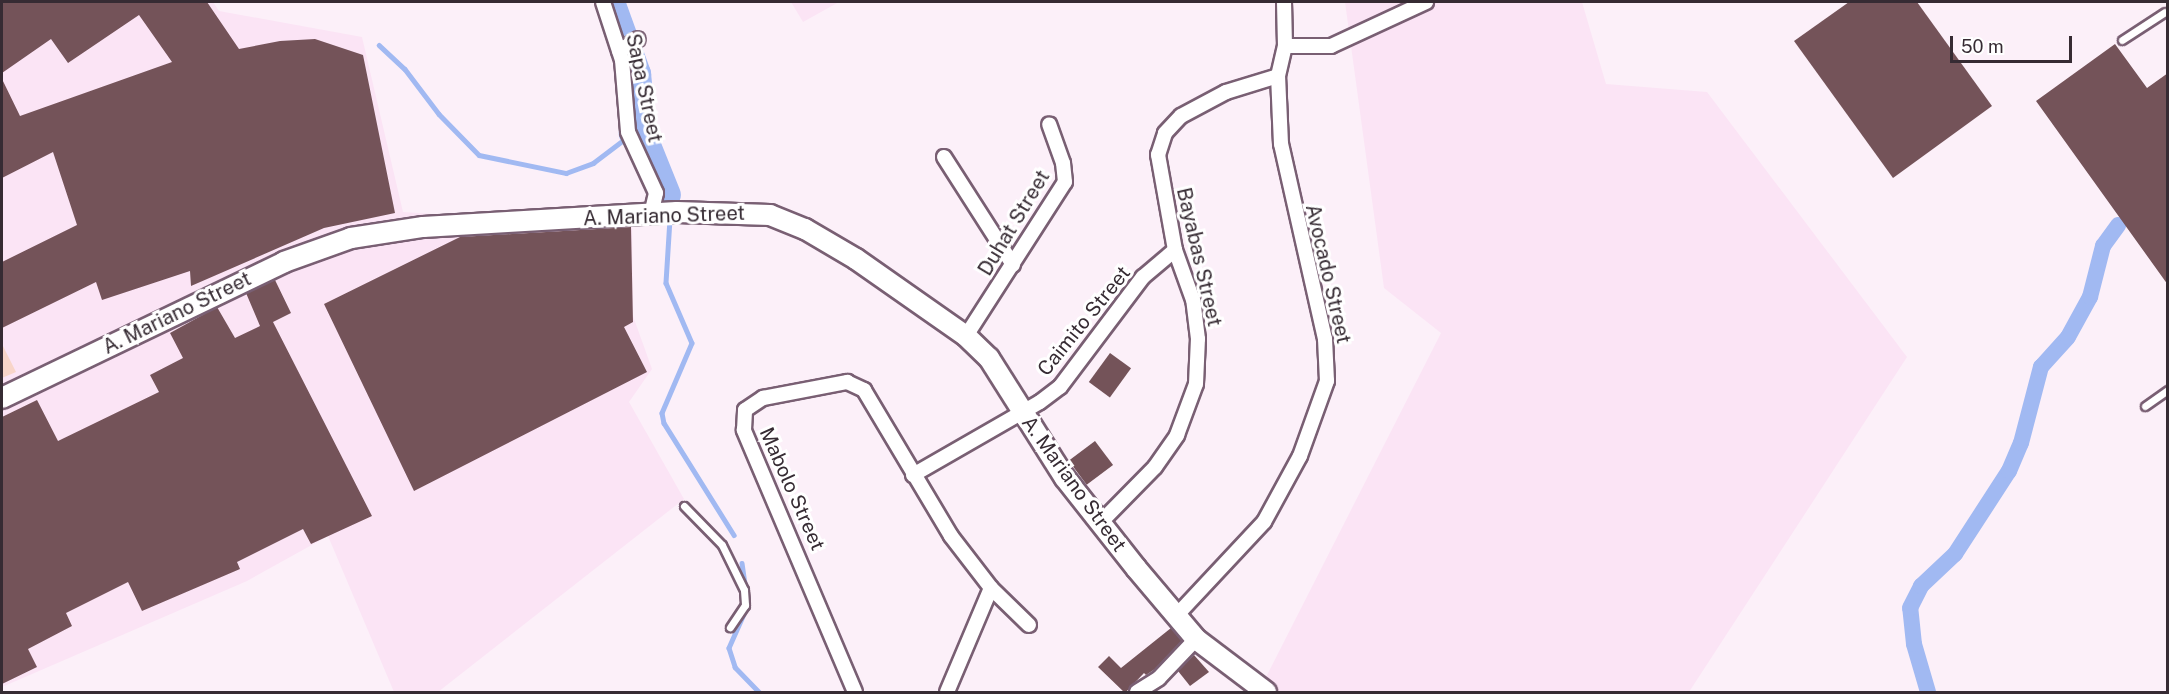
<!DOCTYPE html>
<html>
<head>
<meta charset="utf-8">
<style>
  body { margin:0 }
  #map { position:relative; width:2169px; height:694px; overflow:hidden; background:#fcf0f9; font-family:"Public Sans",sans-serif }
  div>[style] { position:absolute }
  .built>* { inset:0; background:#fbe4f5 }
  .green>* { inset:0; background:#f8d5c9 }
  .stream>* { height:4.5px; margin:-2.25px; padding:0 2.25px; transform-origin:2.25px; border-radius:2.25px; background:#a1b9f2 }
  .canal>* { height:16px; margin:-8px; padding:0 8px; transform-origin:8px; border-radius:8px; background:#a1b9f2 }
  .river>* { height:28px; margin:-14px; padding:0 14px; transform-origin:14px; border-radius:14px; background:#a1b9f2 }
  .building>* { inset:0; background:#745359; transform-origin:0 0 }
  .roads { filter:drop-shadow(2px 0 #795f73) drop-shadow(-2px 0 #795f73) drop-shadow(0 2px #795f73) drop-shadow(0 -2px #795f73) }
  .lane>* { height:7px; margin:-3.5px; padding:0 3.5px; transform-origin:3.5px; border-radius:3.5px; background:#fff }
  .street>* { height:14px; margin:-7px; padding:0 7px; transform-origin:7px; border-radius:7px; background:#fff }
  .secondary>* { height:20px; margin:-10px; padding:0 10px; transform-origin:10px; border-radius:10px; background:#fff }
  span { translate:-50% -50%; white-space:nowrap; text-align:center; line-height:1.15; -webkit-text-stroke:6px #fff; paint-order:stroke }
  .street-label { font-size:20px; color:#362b33 }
  .frame { position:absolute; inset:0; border:3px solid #362b33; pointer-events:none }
  .scale { position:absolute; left:1950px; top:36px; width:122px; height:27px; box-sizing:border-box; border:3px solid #362b33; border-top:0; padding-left:8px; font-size:18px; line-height:21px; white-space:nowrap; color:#362b33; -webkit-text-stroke:4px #fff; paint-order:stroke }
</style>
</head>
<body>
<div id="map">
  <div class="built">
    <div style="clip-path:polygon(2px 2px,213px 2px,219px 11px,362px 37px,403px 212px,535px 221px,632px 218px,633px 316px,652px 369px,629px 402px,684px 499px,438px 692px,394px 692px,328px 536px,247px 581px,2px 687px,2px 378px,15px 372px,2px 344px)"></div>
    <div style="clip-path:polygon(791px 2px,839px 2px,803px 22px)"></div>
    <div style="clip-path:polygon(1345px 2px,1582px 2px,1606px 84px,1707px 92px,1907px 357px,1689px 692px,1279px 692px,1263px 683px,1441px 333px,1384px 288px)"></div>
  </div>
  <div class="green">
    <div style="clip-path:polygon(2px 344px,16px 372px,2px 378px)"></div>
  </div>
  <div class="stream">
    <div style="left:379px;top:45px;width:35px;rotate:43deg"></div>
    <div style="left:405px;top:69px;width:56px;rotate:52.9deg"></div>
    <div style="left:439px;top:114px;width:57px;rotate:45.7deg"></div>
    <div style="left:479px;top:155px;width:89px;rotate:11.7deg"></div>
    <div style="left:566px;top:173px;width:29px;rotate:-20deg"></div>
    <div style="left:593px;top:163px;width:35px;rotate:-37deg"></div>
    <div style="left:667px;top:195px;width:12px;rotate:81deg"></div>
    <div style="left:670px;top:219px;width:64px;rotate:93.6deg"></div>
    <div style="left:666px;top:283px;width:65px;rotate:66.6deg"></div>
    <div style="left:692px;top:343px;width:76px;rotate:113.2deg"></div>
    <div style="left:662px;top:413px;width:10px;rotate:79deg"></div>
    <div style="left:664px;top:423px;width:132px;rotate:58deg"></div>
    <div style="left:742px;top:563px;width:42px;rotate:81.9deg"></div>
    <div style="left:748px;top:605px;width:47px;rotate:113.8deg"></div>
    <div style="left:729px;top:648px;width:20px;rotate:72deg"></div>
    <div style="left:735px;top:667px;width:35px;rotate:46deg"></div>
  </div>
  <div class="canal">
    <div style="left:1928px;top:692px;width:50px;rotate:-106.3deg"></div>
    <div style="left:1914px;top:644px;width:36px;rotate:-96deg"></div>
    <div style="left:1910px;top:608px;width:25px;rotate:-63deg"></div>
    <div style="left:1921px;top:586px;width:47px;rotate:-43.3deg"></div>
    <div style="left:1955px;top:554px;width:99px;rotate:-57deg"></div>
    <div style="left:2009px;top:471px;width:30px;rotate:-67deg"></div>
    <div style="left:2021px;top:443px;width:79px;rotate:-75.3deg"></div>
    <div style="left:2041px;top:367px;width:40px;rotate:-48deg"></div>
    <div style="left:2068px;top:337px;width:46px;rotate:-61.2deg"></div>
    <div style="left:2090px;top:297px;width:53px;rotate:-75.7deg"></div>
    <div style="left:2103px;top:246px;width:26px;rotate:-54deg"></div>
  </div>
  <div class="river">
    <div style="left:611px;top:2px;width:77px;rotate:70.1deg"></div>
    <div style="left:637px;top:74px;width:36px;rotate:84deg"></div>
    <div style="left:641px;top:110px;width:18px;rotate:93deg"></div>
    <div style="left:640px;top:128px;width:9px;rotate:144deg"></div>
    <div style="left:640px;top:128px;width:72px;rotate:68.1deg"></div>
  </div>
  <div class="building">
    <div style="clip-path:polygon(2px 2px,207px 2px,239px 49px,280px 41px,315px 39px,363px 55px,395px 213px,324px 228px,191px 286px,190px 271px,102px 300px,96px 282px,2px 328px,2px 262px,77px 225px,53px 152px,2px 178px,2px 79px,20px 116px,172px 62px,139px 15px,68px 63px,51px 39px,2px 73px)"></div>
    <div style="clip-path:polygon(1849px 2px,1917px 2px,1992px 106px,1893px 178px,1794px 41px)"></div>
    <div style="clip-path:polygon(2115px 44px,2147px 88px,2168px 73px,2168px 285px,2036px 101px)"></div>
    <div style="clip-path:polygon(631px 227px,633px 322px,624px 327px,647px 372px,414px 491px,324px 304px,460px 237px)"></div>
    <div style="clip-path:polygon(275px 280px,291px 313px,273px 322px,372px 516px,311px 544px,303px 529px,237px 562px,240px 569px,142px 611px,128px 582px,66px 613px,72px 626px,28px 649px,37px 667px,2px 684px,2px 417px,37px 400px,58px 441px,159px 392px,150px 375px,183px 358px,170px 333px,217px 307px,235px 338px,260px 326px,246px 293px)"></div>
    <div style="left:1110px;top:353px;width:26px;height:36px;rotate:36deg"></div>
    <div style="left:1095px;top:441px;width:30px;height:33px;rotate:53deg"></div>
    <div style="clip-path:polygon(1171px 628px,1182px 641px,1155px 669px,1146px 675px,1144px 673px,1125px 693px,1098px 667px,1109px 656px,1121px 668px)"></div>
    <div style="clip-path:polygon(1194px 655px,1209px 672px,1190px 686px,1178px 671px)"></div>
  </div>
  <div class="roads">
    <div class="lane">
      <div style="left:2122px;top:40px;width:51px;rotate:-33.1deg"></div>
      <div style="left:2145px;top:406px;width:28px;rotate:-35deg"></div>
      <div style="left:684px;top:506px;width:54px;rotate:45.7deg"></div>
      <div style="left:722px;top:545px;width:50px;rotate:63.9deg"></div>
      <div style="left:744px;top:590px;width:15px;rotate:86deg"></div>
      <div style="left:745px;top:605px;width:27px;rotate:124deg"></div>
    </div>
    <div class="street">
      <div style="left:603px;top:2px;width:61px;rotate:71.9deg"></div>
      <div style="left:622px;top:60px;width:72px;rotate:85.2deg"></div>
      <div style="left:628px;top:132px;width:67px;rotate:65.3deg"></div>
      <div style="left:656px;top:193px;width:23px;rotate:103deg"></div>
      <div style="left:1285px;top:46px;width:46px"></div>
      <div style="left:1331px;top:46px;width:105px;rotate:-24.9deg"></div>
      <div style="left:619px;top:51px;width:22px;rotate:-32deg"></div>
      <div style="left:944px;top:157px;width:128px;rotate:57.4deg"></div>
      <div style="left:966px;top:336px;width:183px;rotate:-57.3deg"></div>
      <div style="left:1065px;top:182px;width:19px;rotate:-96deg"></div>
      <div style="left:1063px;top:163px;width:41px;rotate:-109.7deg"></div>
      <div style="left:913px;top:475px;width:146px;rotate:-29.9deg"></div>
      <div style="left:1040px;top:402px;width:25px;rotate:-37deg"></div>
      <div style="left:1060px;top:387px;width:138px;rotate:-53deg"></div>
      <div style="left:1143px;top:277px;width:42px;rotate:-40.2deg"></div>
      <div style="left:1100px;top:523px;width:78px;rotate:-45.5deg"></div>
      <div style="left:1155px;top:467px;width:39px;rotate:-55deg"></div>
      <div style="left:1177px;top:435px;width:54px;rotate:-69.6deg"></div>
      <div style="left:1196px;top:384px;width:45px;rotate:-87.5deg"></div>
      <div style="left:1198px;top:339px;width:39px;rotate:-97deg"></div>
      <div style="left:1193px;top:300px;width:53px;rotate:-109.8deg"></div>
      <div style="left:1175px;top:250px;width:97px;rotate:-100.1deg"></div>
      <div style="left:1158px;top:155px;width:23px;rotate:-72deg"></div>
      <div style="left:1165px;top:133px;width:23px;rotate:-47deg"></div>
      <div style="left:1181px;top:116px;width:51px;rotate:-28.1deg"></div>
      <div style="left:1226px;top:92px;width:54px;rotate:-17.1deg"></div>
      <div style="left:1176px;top:616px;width:129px;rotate:-46.9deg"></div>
      <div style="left:1264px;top:522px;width:75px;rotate:-61.4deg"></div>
      <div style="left:1300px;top:456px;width:80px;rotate:-70.2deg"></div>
      <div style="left:1327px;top:381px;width:42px;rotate:-92.7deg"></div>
      <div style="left:1325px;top:339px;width:200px;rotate:-102.7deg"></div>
      <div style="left:1281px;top:144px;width:68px;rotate:-92.5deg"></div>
      <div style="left:1278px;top:76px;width:31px;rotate:-77deg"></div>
      <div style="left:1285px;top:46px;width:44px;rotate:-91.3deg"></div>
      <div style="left:855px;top:692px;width:285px;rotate:-113deg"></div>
      <div style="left:744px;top:430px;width:20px;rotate:-87deg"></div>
      <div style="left:745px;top:410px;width:22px;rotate:-34deg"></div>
      <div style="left:763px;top:398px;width:86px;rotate:-10.8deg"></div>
      <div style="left:847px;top:382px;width:19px;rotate:25deg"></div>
      <div style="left:864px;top:390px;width:170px;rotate:59.2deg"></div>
      <div style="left:951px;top:536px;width:66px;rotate:52.4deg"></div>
      <div style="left:991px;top:588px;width:53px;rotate:44.2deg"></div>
      <div style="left:947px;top:692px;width:113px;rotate:-67.1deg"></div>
      <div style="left:1137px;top:692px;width:26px;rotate:-32deg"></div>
      <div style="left:1159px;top:678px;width:54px;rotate:-46.5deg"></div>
    </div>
    <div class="secondary">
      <div style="left:2px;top:398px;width:313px;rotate:-25.7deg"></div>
      <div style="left:284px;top:262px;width:71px;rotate:-19.7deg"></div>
      <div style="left:351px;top:238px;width:73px;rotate:-8.7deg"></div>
      <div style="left:423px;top:227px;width:254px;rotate:-3.4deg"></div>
      <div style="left:677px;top:212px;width:93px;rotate:1.8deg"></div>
      <div style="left:770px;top:215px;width:38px;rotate:22deg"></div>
      <div style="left:805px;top:229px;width:59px;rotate:30.5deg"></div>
      <div style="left:856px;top:259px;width:134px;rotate:35deg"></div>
      <div style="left:966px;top:336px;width:32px;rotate:44deg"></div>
      <div style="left:989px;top:358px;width:142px;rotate:57.7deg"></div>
      <div style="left:1065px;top:478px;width:115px;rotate:51.7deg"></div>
      <div style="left:1136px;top:568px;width:93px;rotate:49.8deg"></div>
      <div style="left:1196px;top:639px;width:88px;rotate:37.1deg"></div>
    </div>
  </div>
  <div class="street-label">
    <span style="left:644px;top:88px;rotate:78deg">Sapa Street</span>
    <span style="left:664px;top:216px;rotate:-2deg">A. Mariano Street</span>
    <span style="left:1014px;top:223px;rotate:-59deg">Duhat Street</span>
    <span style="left:1199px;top:257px;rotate:77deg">Bayabas Street</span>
    <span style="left:1328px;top:274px;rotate:77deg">Avocado Street</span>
    <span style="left:177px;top:313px;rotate:-26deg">A. Mariano Street</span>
    <span style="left:1084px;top:321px;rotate:-51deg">Caimito Street</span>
    <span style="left:1074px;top:484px;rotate:54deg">A. Mariano Street</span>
    <span style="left:792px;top:489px;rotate:66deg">Mabolo Street</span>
  </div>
  <div class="frame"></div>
  <div class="scale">50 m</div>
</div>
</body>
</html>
